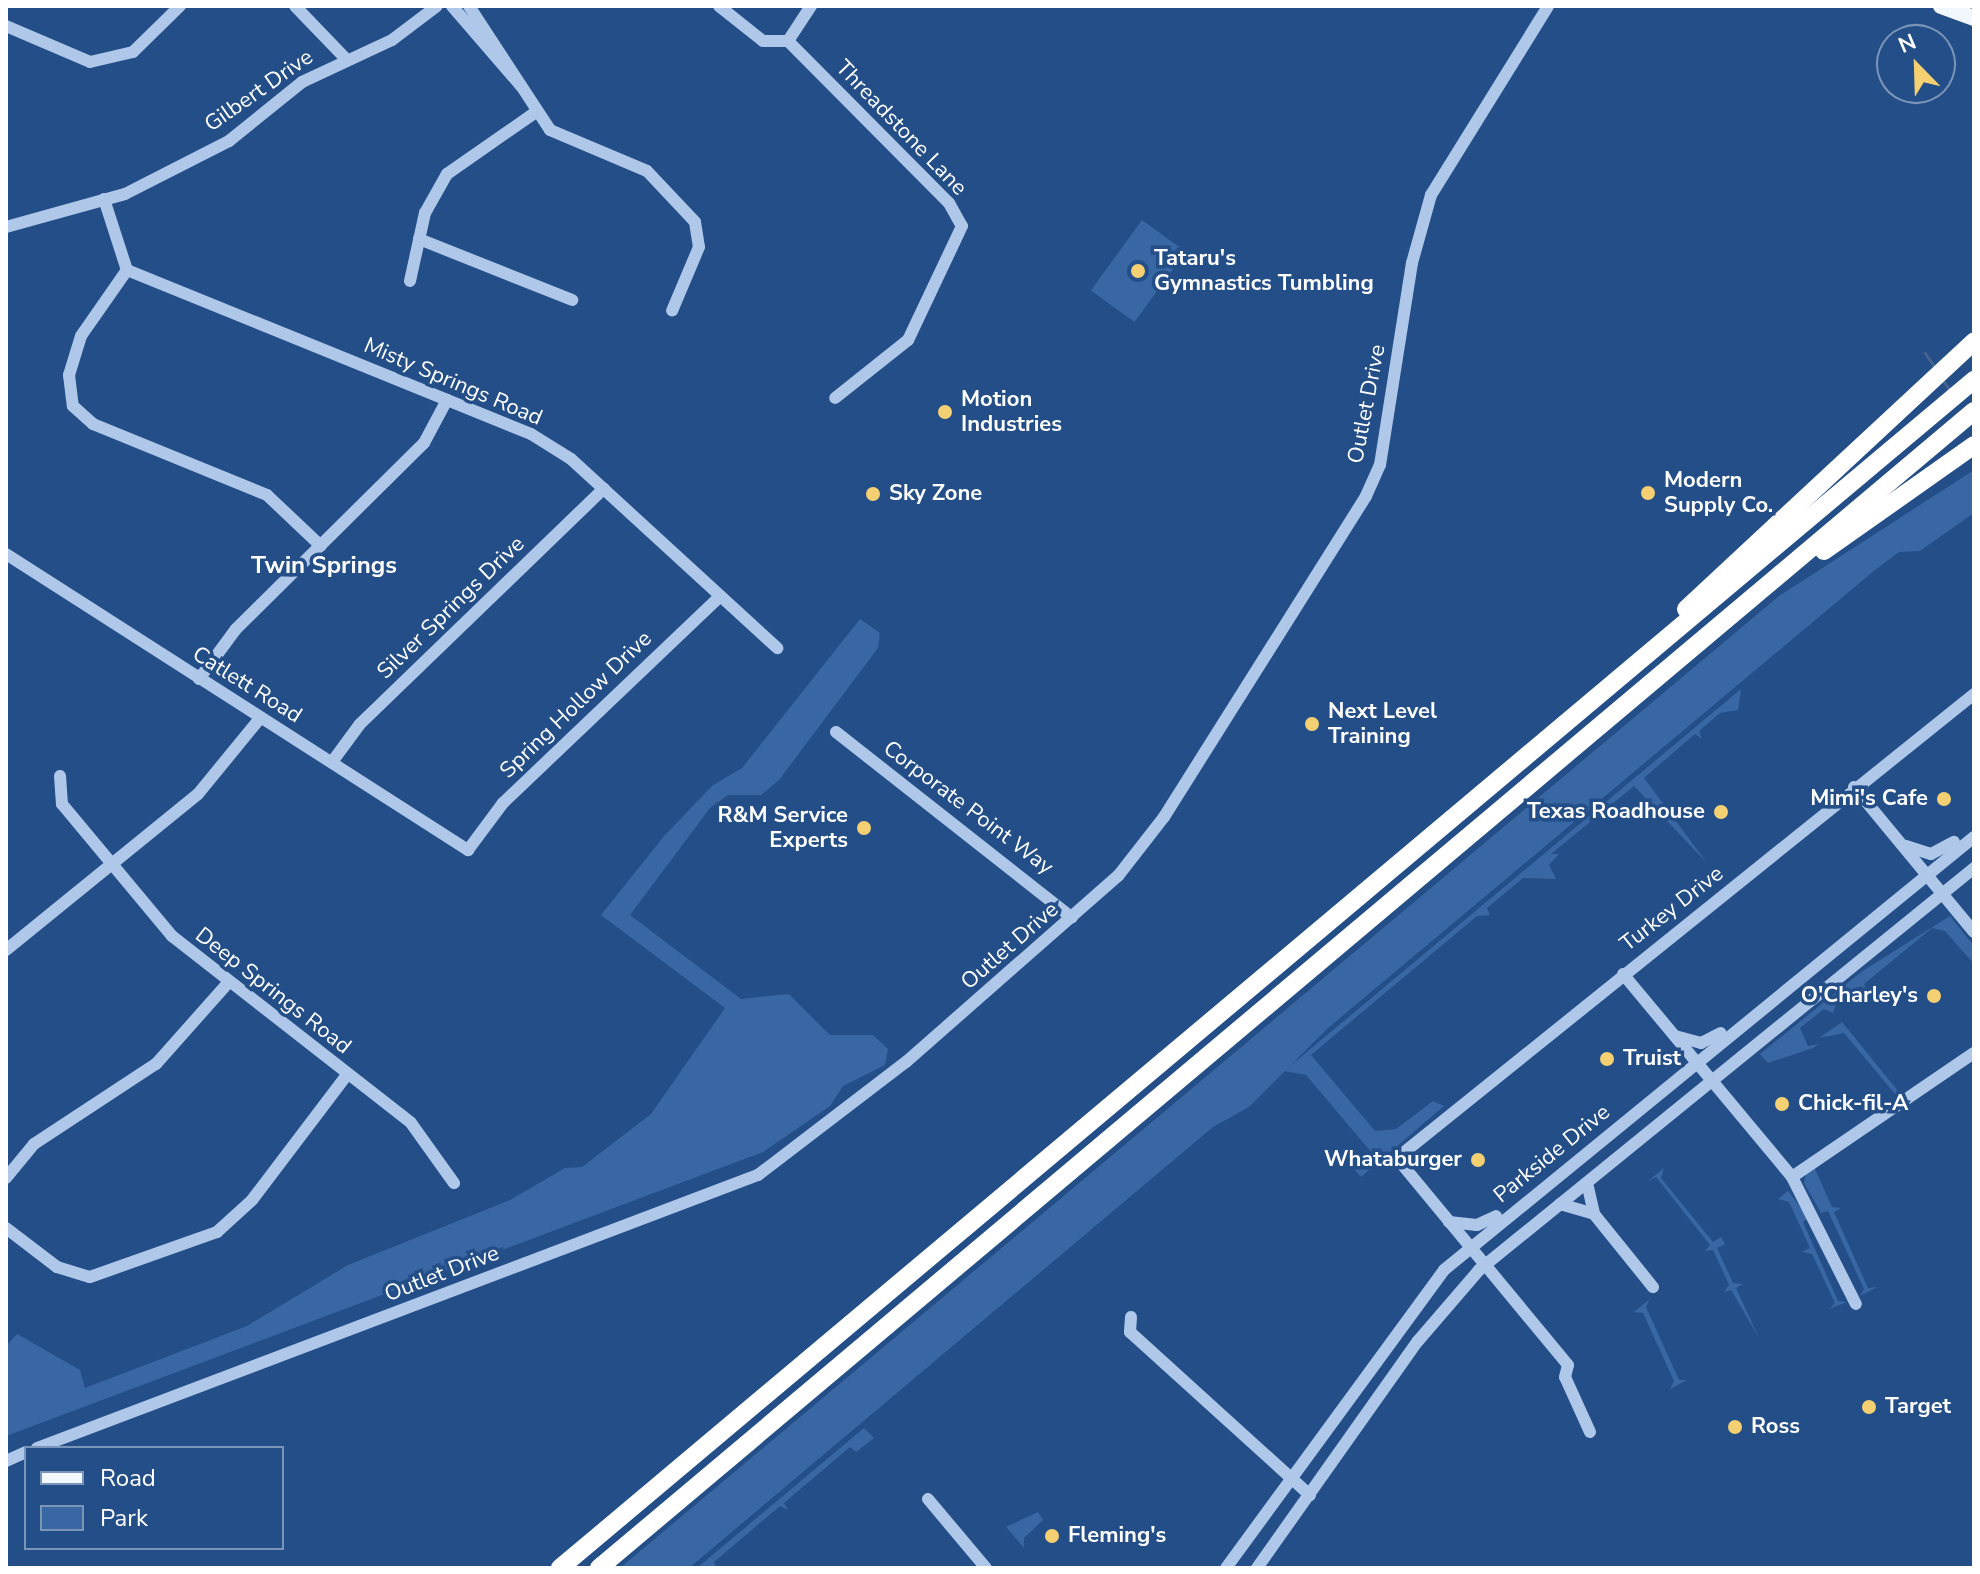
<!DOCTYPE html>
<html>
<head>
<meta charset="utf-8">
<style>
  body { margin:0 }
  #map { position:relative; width:1980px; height:1574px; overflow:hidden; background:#234e88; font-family:"Nunito Sans",sans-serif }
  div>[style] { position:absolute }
  .green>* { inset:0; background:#3867a4; transform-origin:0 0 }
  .stream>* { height:3px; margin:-1.5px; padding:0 1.5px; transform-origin:1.5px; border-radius:1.5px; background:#46648e }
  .minor>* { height:12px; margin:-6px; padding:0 6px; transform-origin:6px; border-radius:6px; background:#afc8e9 }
  .major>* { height:16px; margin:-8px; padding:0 8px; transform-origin:8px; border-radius:8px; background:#f2f7fe }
  .highway>* { height:18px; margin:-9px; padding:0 9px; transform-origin:9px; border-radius:9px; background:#fff }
  .dots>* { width:22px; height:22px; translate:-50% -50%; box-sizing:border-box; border:4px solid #234e88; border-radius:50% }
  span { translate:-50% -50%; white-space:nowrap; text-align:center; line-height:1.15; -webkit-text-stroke:7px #234e88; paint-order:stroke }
  .street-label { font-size:22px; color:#fff }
  .poi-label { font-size:22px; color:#fff; font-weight:700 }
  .left { translate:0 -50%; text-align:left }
  .right { translate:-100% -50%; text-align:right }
  .neighbourhood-label { font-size:24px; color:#fff; font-weight:700 }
  .frame { position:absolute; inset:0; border:8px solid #fff; pointer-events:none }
  .legend { position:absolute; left:24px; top:1446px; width:260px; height:104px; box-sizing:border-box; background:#234e88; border:2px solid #7b95b8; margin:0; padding:10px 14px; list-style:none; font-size:24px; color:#fff }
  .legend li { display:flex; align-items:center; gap:16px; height:40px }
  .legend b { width:40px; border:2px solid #7b95b8 }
  .north { position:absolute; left:1876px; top:24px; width:80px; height:80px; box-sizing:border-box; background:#234e88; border:2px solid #7b95b8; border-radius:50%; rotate:337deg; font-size:22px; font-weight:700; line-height:32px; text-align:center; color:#fff }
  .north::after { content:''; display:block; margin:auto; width:28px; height:36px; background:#f4d072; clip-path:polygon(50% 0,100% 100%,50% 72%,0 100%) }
</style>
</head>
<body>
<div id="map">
  <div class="green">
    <div style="left:1142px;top:220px;width:54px;height:87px;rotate:36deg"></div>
    <div style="clip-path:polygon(1974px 470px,1974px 513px,1920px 551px,1899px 552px,1875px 570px,1328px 1028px,1249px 1107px,1213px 1127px,689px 1568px,620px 1568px,1779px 596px)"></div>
    <div style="clip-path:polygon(860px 619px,880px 633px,878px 648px,779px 780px,761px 795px,728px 795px,710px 808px,630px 915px,741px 999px,789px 994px,830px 1035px,873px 1035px,888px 1049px,885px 1065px,843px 1086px,830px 1106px,763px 1152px,6px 1436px,6px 1346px,17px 1334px,80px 1370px,85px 1388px,247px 1326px,348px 1265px,510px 1200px,565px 1168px,582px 1167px,651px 1114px,725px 1008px,601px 915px,665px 835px,713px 785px,742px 768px)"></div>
    <div style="clip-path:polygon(1741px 689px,1738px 710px,1720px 713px,1699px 731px,1702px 739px,1695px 734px,1644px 778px,1707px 863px,1634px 786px,1551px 854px,1559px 854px,1549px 865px,1556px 879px,1523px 878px,1487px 908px,1490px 915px,1477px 916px,1311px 1055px,1375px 1131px,1396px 1129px,1433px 1101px,1444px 1106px,1361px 1177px,1354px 1169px,1372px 1153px,1306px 1075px,1284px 1071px)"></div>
    <div style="clip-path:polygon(1950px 916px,1974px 946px,1974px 964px,1945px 931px,1932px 928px,1864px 984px,1867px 991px,1860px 986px,1837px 1001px,1833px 1013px,1824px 1009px,1800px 1028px,1808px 1046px,1819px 1044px,1813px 1048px,1768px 1063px,1760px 1054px,1861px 972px)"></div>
    <div style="clip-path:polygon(1842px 1022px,1898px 1091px,1895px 1094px,1844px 1033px,1819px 1038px)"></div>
    <div style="clip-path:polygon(1821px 1164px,1815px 1169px,1832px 1207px,1841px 1208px,1834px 1212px,1868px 1288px,1877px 1287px,1860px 1296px,1864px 1289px,1828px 1211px,1821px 1213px,1804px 1183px,1806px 1172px)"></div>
    <div style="clip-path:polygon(1664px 1168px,1661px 1178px,1713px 1242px,1721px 1237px,1725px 1244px,1717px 1248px,1733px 1283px,1743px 1284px,1736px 1288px,1759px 1338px,1731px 1290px,1724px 1292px,1729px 1285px,1713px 1250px,1705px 1251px,1710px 1245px,1656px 1177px,1648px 1181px)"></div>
    <div style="clip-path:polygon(1788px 1191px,1809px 1218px,1803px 1222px,1838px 1301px,1847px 1302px,1829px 1309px,1835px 1303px,1812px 1254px,1802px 1252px,1810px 1248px,1789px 1202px,1778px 1199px)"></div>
    <div style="clip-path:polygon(1650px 1299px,1646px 1307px,1679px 1380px,1687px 1380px,1670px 1389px,1674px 1381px,1643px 1313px,1634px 1312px)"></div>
    <div style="clip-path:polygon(864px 1428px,874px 1438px,856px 1452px,850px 1447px,784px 1503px,788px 1510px,780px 1506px,714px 1562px,717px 1568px,697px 1568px)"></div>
    <div style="clip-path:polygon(1038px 1512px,1043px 1520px,1024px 1538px,1024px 1548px,1006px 1527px)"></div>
  </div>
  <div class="stream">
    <div style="left:1925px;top:353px;width:14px;rotate:56deg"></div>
    <div style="left:1944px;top:382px;width:12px;rotate:55deg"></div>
  </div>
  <div class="minor">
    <div style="left:295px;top:6px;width:71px;rotate:46.1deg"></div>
    <div style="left:452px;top:6px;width:106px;rotate:49.2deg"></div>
    <div style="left:469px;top:6px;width:148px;rotate:56.8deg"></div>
    <div style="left:550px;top:130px;width:105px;rotate:22.9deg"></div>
    <div style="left:647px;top:171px;width:70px;rotate:46.7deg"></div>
    <div style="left:695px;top:222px;width:25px;rotate:81deg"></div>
    <div style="left:699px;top:247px;width:69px;rotate:112.9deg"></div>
    <div style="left:719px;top:6px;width:56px;rotate:38.5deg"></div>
    <div style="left:763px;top:41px;width:25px"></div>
    <div style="left:788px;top:41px;width:228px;rotate:45.2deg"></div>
    <div style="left:949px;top:203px;width:26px;rotate:61deg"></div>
    <div style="left:962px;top:226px;width:126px;rotate:115.3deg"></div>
    <div style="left:908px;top:340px;width:93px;rotate:141.5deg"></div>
    <div style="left:6px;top:26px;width:91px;rotate:23.2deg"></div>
    <div style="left:90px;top:62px;width:44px;rotate:-13.1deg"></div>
    <div style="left:133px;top:52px;width:66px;rotate:-44.4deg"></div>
    <div style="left:788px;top:41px;width:42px;rotate:-56.7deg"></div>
    <div style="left:104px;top:199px;width:75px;rotate:72.1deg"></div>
    <div style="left:127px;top:270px;width:436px;rotate:22.1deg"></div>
    <div style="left:531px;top:434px;width:47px;rotate:32deg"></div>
    <div style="left:571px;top:459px;width:280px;rotate:42.5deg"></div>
    <div style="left:6px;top:227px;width:123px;rotate:-15.5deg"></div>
    <div style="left:125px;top:194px;width:117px;rotate:-27deg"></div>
    <div style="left:229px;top:141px;width:94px;rotate:-38.9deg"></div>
    <div style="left:302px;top:82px;width:99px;rotate:-25deg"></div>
    <div style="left:392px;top:40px;width:56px;rotate:-37.1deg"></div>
    <div style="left:419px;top:239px;width:165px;rotate:21.7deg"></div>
    <div style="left:127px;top:270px;width:80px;rotate:124.9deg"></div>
    <div style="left:81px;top:336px;width:41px;rotate:107.1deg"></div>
    <div style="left:69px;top:375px;width:31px;rotate:83deg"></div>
    <div style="left:73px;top:406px;width:27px;rotate:42deg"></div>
    <div style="left:93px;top:424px;width:188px;rotate:22.2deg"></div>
    <div style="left:267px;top:495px;width:74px;rotate:43.4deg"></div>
    <div style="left:410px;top:281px;width:70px;rotate:-77.6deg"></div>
    <div style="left:425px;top:213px;width:45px;rotate:-60.6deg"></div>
    <div style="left:447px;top:174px;width:108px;rotate:-34.9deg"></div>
    <div style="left:6px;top:554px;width:549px;rotate:32.65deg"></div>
    <div style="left:468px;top:850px;width:59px;rotate:-53.3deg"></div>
    <div style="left:503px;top:803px;width:300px;rotate:-43.6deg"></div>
    <div style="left:199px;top:679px;width:62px;rotate:-53.5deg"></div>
    <div style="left:236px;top:629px;width:264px;rotate:-44.7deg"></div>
    <div style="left:424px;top:443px;width:49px;rotate:-61.9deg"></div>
    <div style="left:836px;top:732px;width:300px;rotate:38.2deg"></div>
    <div style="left:332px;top:762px;width:47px;rotate:-53.6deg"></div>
    <div style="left:360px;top:724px;width:339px;rotate:-44deg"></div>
    <div style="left:60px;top:776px;width:28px;rotate:86deg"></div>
    <div style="left:62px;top:804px;width:172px;rotate:50.2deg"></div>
    <div style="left:172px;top:936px;width:303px;rotate:38deg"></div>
    <div style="left:411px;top:1123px;width:74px;rotate:54.4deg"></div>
    <div style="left:1854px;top:787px;width:188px;rotate:50.4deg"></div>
    <div style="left:1906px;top:846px;width:26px;rotate:18deg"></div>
    <div style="left:1931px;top:854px;width:26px;rotate:-28deg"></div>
    <div style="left:6px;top:950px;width:247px;rotate:-39.1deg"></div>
    <div style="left:198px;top:794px;width:99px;rotate:-50.7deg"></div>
    <div style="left:1623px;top:974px;width:264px;rotate:50.2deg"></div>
    <div style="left:1792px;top:1177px;width:142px;rotate:63.3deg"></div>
    <div style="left:1675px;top:1036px;width:27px;rotate:15deg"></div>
    <div style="left:1701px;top:1043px;width:22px;rotate:-27deg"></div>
    <div style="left:1792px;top:1177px;width:220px;rotate:-34.3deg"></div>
    <div style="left:6px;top:1178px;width:44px;rotate:-50.5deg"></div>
    <div style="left:34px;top:1144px;width:146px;rotate:-33.3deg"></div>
    <div style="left:156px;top:1064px;width:107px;rotate:-48.4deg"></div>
    <div style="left:1587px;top:1183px;width:32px;rotate:77deg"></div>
    <div style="left:1594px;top:1214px;width:94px;rotate:51.1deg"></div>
    <div style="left:1560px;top:1204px;width:35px;rotate:16deg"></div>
    <div style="left:1449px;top:1222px;width:28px;rotate:6deg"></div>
    <div style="left:1477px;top:1225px;width:21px;rotate:-25deg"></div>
    <div style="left:6px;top:1228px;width:64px;rotate:37.4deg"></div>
    <div style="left:57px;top:1267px;width:34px;rotate:17deg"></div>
    <div style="left:90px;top:1277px;width:135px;rotate:-19.5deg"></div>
    <div style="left:217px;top:1232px;width:47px;rotate:-42.4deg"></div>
    <div style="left:252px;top:1200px;width:157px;rotate:-52.8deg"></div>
    <div style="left:1131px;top:1317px;width:15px;rotate:94deg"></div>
    <div style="left:1130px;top:1332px;width:243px;rotate:42.2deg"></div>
    <div style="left:1590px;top:1432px;width:60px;rotate:-114.4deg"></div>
    <div style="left:1565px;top:1377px;width:12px;rotate:-76deg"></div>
    <div style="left:1568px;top:1365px;width:268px;rotate:-129.6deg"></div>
    <div style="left:1397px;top:1158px;width:740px;rotate:-38.8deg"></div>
    <div style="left:37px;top:1448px;width:771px;rotate:-20.74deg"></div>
    <div style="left:758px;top:1175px;width:186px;rotate:-37.4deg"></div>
    <div style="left:906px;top:1062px;width:282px;rotate:-41.3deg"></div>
    <div style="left:1118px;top:876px;width:75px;rotate:-52.1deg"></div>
    <div style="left:1164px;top:817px;width:379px;rotate:-57.8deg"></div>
    <div style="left:1366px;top:496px;width:34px;rotate:-66deg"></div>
    <div style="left:1380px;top:465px;width:205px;rotate:-81deg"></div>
    <div style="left:1412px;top:263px;width:71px;rotate:-74.4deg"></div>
    <div style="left:1431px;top:195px;width:222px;rotate:-58.2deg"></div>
    <div style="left:6px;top:1461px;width:22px;rotate:-24deg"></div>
    <div style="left:928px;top:1499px;width:90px;rotate:50deg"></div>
    <div style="left:1226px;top:1568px;width:369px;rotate:-53.8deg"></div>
    <div style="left:1444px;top:1270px;width:684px;rotate:-39.25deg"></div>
    <div style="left:1257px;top:1568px;width:278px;rotate:-54.7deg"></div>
    <div style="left:1418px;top:1341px;width:94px;rotate:-49.3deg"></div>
    <div style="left:1479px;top:1270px;width:638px;rotate:-39.08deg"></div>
  </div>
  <div class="major">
    <div style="left:1941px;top:6px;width:35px;rotate:20deg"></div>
  </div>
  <div class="highway">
    <div style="left:1824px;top:551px;width:184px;rotate:-35.2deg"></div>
    <div style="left:1686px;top:609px;width:393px;rotate:-42.9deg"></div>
    <div style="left:560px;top:1568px;width:1847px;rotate:-40.04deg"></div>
    <div style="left:599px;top:1568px;width:1797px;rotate:-40.08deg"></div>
  </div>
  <div class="dots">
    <div style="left:1138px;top:271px;background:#f4d072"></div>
    <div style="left:945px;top:412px;background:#f4d072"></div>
    <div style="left:1648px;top:493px;background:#f4d072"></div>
    <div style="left:873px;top:494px;background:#f4d072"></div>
    <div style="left:1312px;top:724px;background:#f4d072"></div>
    <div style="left:1944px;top:799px;background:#f4d072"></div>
    <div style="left:1721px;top:812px;background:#f4d072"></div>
    <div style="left:864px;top:828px;background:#f4d072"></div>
    <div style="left:1934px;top:996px;background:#f4d072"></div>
    <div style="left:1607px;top:1059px;background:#f4d072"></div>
    <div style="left:1782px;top:1104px;background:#f4d072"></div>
    <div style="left:1478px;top:1160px;background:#f4d072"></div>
    <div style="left:1869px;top:1407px;background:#f4d072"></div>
    <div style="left:1735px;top:1427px;background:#f4d072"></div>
    <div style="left:1052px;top:1536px;background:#f4d072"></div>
  </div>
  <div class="street-label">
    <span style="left:259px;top:91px;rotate:-35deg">Gilbert Drive</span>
    <span style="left:901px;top:128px;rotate:46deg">Threadstone Lane</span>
    <span style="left:453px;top:382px;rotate:23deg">Misty Springs Road</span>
    <span style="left:1367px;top:404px;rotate:-79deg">Outlet Drive</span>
    <span style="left:451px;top:608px;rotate:-44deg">Silver Springs Drive</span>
    <span style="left:247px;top:685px;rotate:32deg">Catlett Road</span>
    <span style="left:576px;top:705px;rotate:-44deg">Spring Hollow Drive</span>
    <span style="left:968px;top:808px;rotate:37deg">Corporate Point Way</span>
    <span style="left:1672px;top:909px;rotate:-38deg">Turkey Drive</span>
    <span style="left:1010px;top:946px;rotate:-41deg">Outlet Drive</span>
    <span style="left:273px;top:991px;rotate:38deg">Deep Springs Road</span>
    <span style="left:1552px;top:1154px;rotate:-39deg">Parkside Drive</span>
    <span style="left:442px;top:1274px;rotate:-21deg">Outlet Drive</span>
  </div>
  <div class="poi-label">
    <span class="left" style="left:1154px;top:271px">Tataru's<br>Gymnastics Tumbling</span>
    <span class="left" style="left:961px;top:412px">Motion<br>Industries</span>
    <span class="left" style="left:1664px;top:493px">Modern<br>Supply Co.</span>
    <span class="left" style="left:889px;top:494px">Sky Zone</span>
    <span class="left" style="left:1328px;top:724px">Next Level<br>Training</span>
    <span class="right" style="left:1928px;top:799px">Mimi's Cafe</span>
    <span class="right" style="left:1705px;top:812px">Texas Roadhouse</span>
    <span class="right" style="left:848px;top:828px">R&amp;M Service<br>Experts</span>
    <span class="right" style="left:1918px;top:996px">O'Charley's</span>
    <span class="left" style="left:1623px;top:1059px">Truist</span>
    <span class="left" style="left:1798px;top:1104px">Chick-fil-A</span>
    <span class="right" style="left:1462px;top:1160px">Whataburger</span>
    <span class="left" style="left:1885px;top:1407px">Target</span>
    <span class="left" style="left:1751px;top:1427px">Ross</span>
    <span class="left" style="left:1068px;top:1536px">Fleming's</span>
  </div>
  <div class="neighbourhood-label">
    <span style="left:324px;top:566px">Twin Springs</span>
  </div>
  <div class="frame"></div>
  <ul class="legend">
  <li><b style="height:10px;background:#f2f7fe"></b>Road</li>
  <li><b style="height:22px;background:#3867a4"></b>Park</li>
  </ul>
  <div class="north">N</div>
</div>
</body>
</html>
